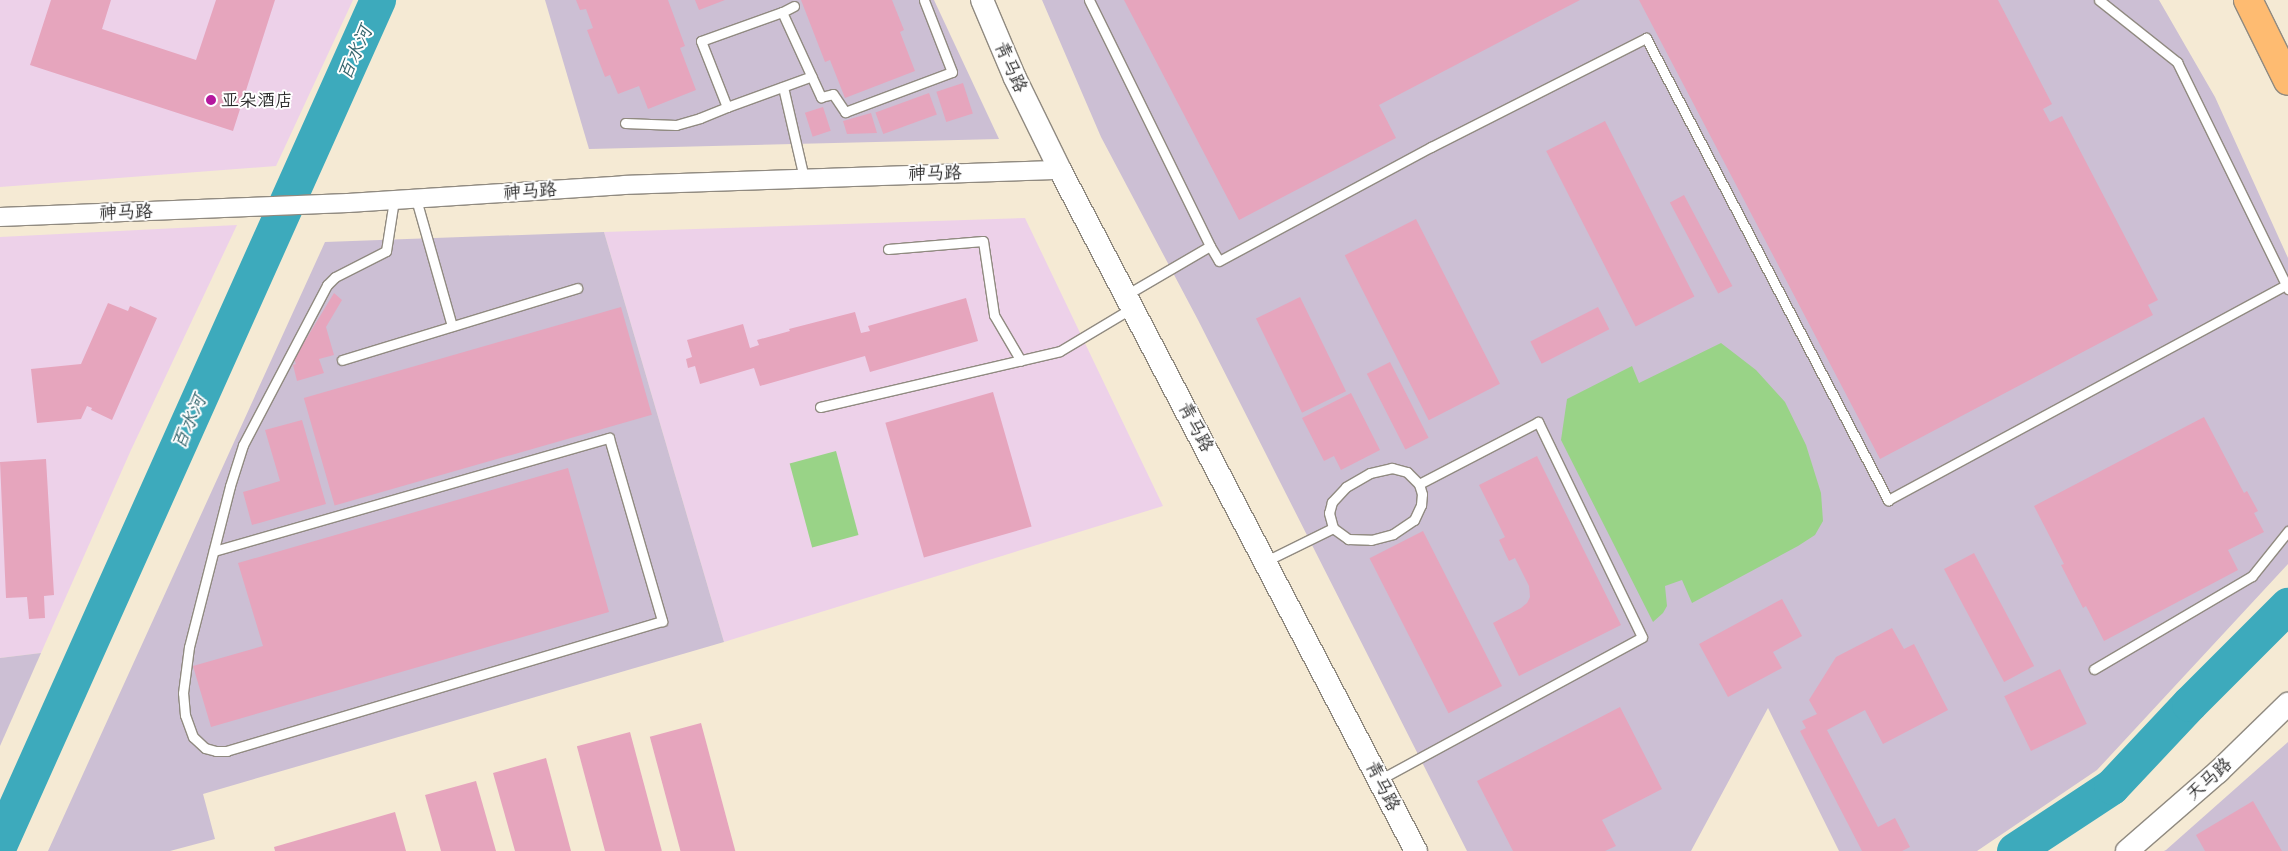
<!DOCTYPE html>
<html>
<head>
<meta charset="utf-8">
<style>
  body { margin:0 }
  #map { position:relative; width:2288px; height:851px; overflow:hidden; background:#f5ead4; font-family:Itim,"LXGW WenKai TC",sans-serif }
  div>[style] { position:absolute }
  .built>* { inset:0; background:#edd1e9 }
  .industrial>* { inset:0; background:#ccbfd4 }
  .green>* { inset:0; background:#99d387; transform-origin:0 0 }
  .river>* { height:36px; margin:-18px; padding:0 18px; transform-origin:18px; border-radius:18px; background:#3daabc }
  .building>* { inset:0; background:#e6a5bd; transform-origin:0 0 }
  .roads { filter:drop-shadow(1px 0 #908a80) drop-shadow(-1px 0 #908a80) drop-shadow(0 1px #908a80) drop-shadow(0 -1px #908a80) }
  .service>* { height:9px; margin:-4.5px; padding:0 4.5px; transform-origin:4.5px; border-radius:4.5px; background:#fff }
  .minor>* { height:18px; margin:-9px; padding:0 9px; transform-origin:9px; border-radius:9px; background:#fff }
  .tertiary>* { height:22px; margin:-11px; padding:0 11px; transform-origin:11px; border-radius:11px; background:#fff }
  .primary>* { height:28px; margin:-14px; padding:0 14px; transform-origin:14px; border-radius:14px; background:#febb71 }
  .dots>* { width:14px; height:14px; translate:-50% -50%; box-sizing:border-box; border:2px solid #fff; border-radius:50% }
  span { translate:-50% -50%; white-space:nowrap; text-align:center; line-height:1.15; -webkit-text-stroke:4px #fff; paint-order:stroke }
  .street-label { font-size:18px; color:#2b2b2b }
  .poi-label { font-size:18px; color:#2b2b2b }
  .left { translate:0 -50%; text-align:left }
  .water-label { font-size:19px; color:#33646c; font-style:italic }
</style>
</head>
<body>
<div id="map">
  <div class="built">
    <div style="clip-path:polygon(0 0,353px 0,276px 166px,0 187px)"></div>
    <div style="clip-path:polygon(1025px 218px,1163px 506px,724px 642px,604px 232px)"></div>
    <div style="clip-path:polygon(237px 225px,131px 450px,41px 653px,0 658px,0 237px)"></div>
  </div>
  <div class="industrial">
    <div style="clip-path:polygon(545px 0,934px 0,999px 139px,589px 149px)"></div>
    <div style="clip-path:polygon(1042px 0,2159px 0,2215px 97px,2288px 258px,2288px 564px,2097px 770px,1977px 851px,1839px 851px,1768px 708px,1691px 851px,1467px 851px,1198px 320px,1101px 137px)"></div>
    <div style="clip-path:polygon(604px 232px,724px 642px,203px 794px,215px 839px,170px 851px,48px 851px,325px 242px)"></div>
    <div style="clip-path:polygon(41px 653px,0 746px,0 658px)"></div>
    <div style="clip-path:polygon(2288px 742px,2288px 851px,2164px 851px,2166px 850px)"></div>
  </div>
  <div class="green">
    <div style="clip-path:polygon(1721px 343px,1756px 370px,1785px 402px,1806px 445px,1821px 493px,1823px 521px,1815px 535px,1798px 546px,1692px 603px,1682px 580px,1665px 586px,1667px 606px,1663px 613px,1653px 622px,1561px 440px,1567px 399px,1632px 366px,1639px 383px)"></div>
    <div style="left:836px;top:451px;width:87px;height:48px;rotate:75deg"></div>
  </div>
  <div class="river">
    <div style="left:0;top:844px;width:925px;rotate:-65.87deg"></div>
    <div style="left:2015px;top:851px;width:116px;rotate:-33.4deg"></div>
    <div style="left:2112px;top:787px;width:114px;rotate:-46.8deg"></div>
    <div style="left:2190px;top:704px;width:139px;rotate:-45deg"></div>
  </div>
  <div class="building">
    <div style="clip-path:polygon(51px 0,111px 0,102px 29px,196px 60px,216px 0,275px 0,233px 131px,30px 65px)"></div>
    <div style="clip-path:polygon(576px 0,668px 0,685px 46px,680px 48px,696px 90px,648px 109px,639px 86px,618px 94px,610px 75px,605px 77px,587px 30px,593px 28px,586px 9px,580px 10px)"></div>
    <div style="clip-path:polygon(695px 0,725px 0,699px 10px)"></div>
    <div style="clip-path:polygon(801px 0,892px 0,904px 30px,900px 32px,915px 71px,845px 98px,830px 60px,825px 62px)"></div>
    <div style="clip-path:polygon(1124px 0,1580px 0,1379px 105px,1396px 138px,1239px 220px)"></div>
    <div style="clip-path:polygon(1639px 0,1998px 0,2052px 104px,2043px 109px,2050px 122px,2062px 116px,2158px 300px,2148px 305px,2153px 315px,1880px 459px)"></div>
    <div style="left:963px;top:83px;width:32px;height:28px;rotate:72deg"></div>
    <div style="left:929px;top:93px;width:23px;height:57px;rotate:70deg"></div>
    <div style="left:823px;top:107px;width:25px;height:19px;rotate:72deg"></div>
    <div style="clip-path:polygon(871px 113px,877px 133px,847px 134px,843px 121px)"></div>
    <div style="left:1605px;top:121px;width:197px;height:66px;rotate:63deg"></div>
    <div style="left:1684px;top:195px;width:103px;height:16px;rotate:62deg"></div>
    <div style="left:1416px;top:219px;width:185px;height:80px;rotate:63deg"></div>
    <div style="clip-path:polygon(334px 293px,342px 300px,326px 327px,334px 355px,319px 359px,324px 373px,297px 381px,293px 365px,296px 364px,294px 359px)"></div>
    <div style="left:1300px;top:297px;width:105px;height:49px;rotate:64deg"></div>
    <div style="clip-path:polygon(966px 298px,978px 341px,870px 372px,865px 356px,760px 386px,754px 368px,700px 384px,695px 366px,688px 368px,686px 359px,692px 357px,687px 340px,743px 324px,750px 348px,759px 345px,757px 340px,790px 331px,789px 329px,855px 312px,861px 333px,870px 331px,868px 326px)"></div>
    <div style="clip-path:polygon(108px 303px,128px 311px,130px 306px,157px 318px,112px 420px,91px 410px,92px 408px,87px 406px,81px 419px,37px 423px,31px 369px,81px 364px)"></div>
    <div style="left:621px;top:307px;width:112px;height:330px;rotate:74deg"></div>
    <div style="left:1598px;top:307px;width:25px;height:76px;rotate:63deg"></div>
    <div style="left:1390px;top:362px;width:85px;height:26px;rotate:63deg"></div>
    <div style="left:993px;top:392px;width:140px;height:112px;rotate:74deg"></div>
    <div style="clip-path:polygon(1351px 393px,1380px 450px,1341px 470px,1334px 456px,1324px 461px,1302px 418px)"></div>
    <div style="clip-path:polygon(2204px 417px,2244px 493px,2247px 491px,2258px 511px,2254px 513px,2264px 532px,2228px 550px,2238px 570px,2104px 641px,2086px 606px,2083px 608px,2061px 565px,2064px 564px,2034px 506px)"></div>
    <div style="clip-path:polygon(302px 420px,326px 504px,252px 525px,243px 492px,280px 481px,265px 430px)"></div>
    <div style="clip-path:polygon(1537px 456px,1621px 625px,1519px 676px,1493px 623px,1521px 608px,1527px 603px,1530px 597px,1529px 586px,1515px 558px,1509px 561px,1499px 540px,1505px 537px,1479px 485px)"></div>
    <div style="clip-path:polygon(46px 459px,54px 595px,44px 596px,45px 618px,29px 619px,27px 597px,6px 598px,0 462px)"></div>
    <div style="clip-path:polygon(568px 468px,609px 612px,211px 727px,193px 666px,263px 646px,238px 563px)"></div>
    <div style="left:1423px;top:531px;width:174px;height:60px;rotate:63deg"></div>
    <div style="left:1974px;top:553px;width:128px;height:34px;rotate:62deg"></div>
    <div style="clip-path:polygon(1782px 599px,1802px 636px,1773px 652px,1782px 668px,1728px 697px,1699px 644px)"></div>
    <div style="clip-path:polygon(1892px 628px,1904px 649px,1914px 644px,1948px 710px,1883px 744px,1865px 710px,1827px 730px,1878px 827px,1895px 818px,1910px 847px,1902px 851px,1862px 851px,1800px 731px,1806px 728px,1802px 721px,1817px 714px,1809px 700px,1836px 657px)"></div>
    <div style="left:2060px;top:669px;width:61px;height:62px;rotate:64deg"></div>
    <div style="clip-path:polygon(1620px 707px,1662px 789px,1602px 820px,1616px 846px,1605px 851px,1513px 851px,1477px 781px)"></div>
    <div style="left:701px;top:723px;width:133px;height:53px;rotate:75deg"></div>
    <div style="left:630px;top:732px;width:123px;height:55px;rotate:75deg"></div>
    <div style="clip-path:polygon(546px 758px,571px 851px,515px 851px,493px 773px)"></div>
    <div style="clip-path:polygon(476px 781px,496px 851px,441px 851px,425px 795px)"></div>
    <div style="clip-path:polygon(2253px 801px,2282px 851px,2205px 851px,2196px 835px)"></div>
    <div style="clip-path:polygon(395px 812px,406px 851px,275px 851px,274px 847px)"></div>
  </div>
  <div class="roads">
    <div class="service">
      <div style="left:1089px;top:0;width:274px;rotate:63.8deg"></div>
      <div style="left:2099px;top:0;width:100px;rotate:38.5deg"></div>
      <div style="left:2177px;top:62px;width:253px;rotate:63.9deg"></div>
      <div style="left:794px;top:6px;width:13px;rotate:153deg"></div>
      <div style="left:782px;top:12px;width:94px;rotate:65.4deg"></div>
      <div style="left:821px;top:97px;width:12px;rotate:-14deg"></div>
      <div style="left:833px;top:94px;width:22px;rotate:56deg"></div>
      <div style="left:845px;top:112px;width:114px;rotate:-20.5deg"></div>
      <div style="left:952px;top:72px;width:77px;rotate:-111.3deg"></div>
      <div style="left:782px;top:12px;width:86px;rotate:160.3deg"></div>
      <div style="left:701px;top:41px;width:71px;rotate:68.5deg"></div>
      <div style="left:727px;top:107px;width:90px;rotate:-20deg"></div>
      <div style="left:783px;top:87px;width:93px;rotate:77deg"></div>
      <div style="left:625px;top:123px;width:51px;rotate:2.2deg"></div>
      <div style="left:676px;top:125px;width:25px;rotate:-16deg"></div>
      <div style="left:700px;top:118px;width:29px;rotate:-22deg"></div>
      <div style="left:416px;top:199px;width:132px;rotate:74.2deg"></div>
      <div style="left:888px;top:249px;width:95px;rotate:-4.8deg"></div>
      <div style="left:983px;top:241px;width:75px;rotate:81.5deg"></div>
      <div style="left:994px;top:315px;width:53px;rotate:59.6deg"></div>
      <div style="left:1126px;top:295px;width:97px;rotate:-30.3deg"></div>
      <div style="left:1210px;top:246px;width:17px;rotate:59deg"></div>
      <div style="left:1219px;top:261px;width:241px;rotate:-28.3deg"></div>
      <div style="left:1431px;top:147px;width:241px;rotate:-26.9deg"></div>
      <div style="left:1646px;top:38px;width:522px;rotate:62.35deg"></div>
      <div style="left:1888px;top:500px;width:452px;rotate:-28.4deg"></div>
      <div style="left:342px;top:360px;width:246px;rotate:-17deg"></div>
      <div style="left:820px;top:407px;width:246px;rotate:-13.1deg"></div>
      <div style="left:1060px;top:351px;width:84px;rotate:-30.8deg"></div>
      <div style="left:214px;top:551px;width:411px;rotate:-16deg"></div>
      <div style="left:609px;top:438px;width:191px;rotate:73.8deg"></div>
      <div style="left:662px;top:621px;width:454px;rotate:163.4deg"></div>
      <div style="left:227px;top:751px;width:11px;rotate:180deg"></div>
      <div style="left:216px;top:751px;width:11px;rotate:-165deg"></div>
      <div style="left:205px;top:748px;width:16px;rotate:-137deg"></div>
      <div style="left:193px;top:737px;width:23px;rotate:-110deg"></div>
      <div style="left:185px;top:715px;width:22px;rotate:-95deg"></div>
      <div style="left:183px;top:693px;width:46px;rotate:-82.6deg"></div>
      <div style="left:189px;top:647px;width:166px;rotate:-75.7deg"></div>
      <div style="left:230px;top:486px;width:43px;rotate:-72.4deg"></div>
      <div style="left:243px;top:445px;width:181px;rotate:-62.3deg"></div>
      <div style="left:327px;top:285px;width:11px;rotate:-45deg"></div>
      <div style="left:335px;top:277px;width:57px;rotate:-27deg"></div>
      <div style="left:386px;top:251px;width:52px;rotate:-81.1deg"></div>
      <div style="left:1266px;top:561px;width:75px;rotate:-26.2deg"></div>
      <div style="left:1333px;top:528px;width:19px;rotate:36deg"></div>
      <div style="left:1348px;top:539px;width:23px;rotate:2deg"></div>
      <div style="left:1371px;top:540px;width:23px;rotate:-15deg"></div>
      <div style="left:1393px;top:534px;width:25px;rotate:-34deg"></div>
      <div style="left:1414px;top:520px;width:17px;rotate:-65deg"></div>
      <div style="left:1421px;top:505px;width:11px;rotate:-85deg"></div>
      <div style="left:1422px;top:494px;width:10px;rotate:-107deg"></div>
      <div style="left:1419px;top:484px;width:17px;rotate:-135deg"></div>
      <div style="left:1407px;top:472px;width:16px;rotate:-165deg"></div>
      <div style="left:1392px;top:468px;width:23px;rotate:167deg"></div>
      <div style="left:1370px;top:473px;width:28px;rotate:150deg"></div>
      <div style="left:1346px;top:487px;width:21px;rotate:133deg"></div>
      <div style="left:1332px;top:502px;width:11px;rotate:105deg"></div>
      <div style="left:1329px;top:513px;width:16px;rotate:75deg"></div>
      <div style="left:2094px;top:669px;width:183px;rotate:-30.5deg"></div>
      <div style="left:2252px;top:576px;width:58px;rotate:-51.3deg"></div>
      <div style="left:1379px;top:780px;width:299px;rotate:-28.5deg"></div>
      <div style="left:1642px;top:637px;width:239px;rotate:-115.8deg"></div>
      <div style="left:1538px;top:422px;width:134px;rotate:152.5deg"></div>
    </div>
    <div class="minor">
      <div style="left:0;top:217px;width:348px;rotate:-2.3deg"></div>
      <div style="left:348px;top:203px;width:277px;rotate:-3.7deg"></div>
      <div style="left:624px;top:185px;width:436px;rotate:-2deg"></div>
    </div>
    <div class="tertiary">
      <div style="left:982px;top:0;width:85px;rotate:67.1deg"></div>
      <div style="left:1015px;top:78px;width:102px;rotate:63.9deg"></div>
      <div style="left:1060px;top:170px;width:768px;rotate:62.4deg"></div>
      <div style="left:2127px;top:851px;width:121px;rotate:-41deg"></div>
      <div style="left:2218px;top:772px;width:98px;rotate:-44.2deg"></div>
    </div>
    <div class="primary">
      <div style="left:2248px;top:0;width:90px;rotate:63.7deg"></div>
    </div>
  </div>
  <div class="dots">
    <div style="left:211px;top:100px;background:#b5179e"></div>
  </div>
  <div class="street-label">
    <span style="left:1011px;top:67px;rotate:66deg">青马路</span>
    <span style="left:935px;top:173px;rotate:-1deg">神马路</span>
    <span style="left:530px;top:191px;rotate:-4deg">神马路</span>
    <span style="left:126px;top:212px;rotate:-2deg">神马路</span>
    <span style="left:1196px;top:427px;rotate:62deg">青马路</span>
    <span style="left:2209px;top:779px;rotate:-42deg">天马路</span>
    <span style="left:1383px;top:786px;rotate:63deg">青马路</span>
  </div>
  <div class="poi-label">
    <span class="left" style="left:221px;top:100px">亚朵酒店</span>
  </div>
  <div class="water-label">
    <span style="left:355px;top:53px;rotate:-66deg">百水河</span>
    <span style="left:189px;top:422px;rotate:-66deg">百水河</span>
  </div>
</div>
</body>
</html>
